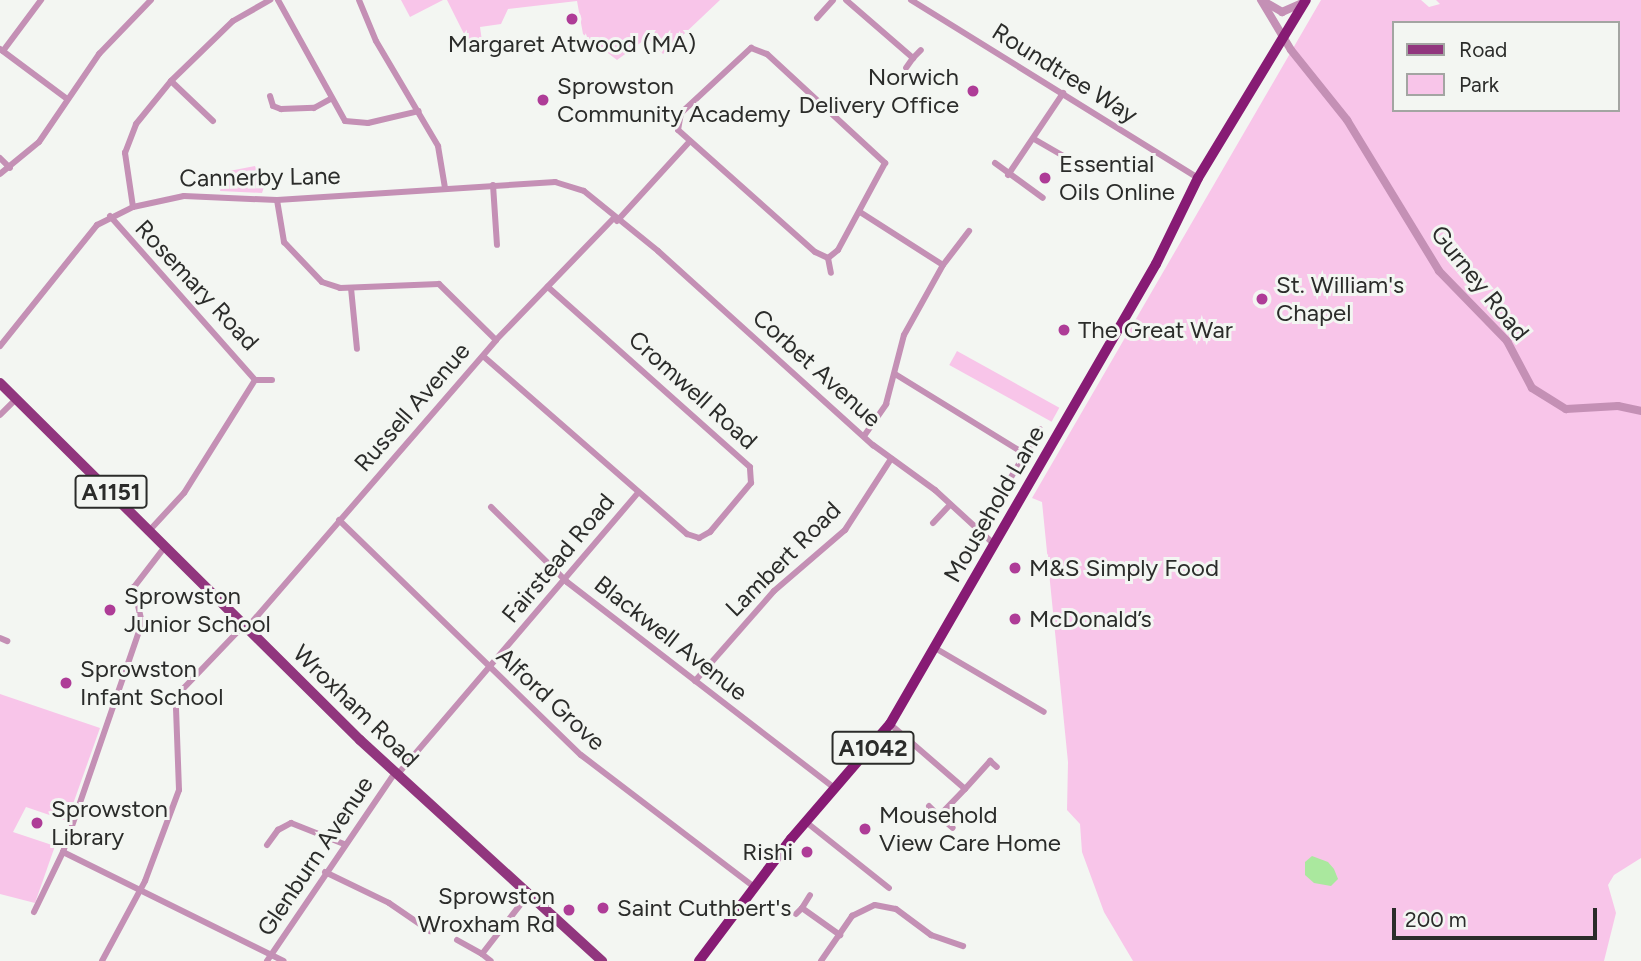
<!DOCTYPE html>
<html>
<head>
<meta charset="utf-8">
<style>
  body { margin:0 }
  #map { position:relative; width:1641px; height:961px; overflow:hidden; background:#f3f6f2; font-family:Figtree,sans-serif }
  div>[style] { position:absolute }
  .green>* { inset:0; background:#f8c5e9; transform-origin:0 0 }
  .water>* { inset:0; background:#aae89e }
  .minor>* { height:6px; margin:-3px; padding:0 3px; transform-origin:3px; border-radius:3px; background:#c490b5 }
  .tertiary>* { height:8px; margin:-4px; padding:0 4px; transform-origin:4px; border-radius:4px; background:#c490b5 }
  .primary>* { height:10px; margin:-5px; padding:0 5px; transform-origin:5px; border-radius:5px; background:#91367e }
  .trunk>* { height:10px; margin:-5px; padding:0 5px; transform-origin:5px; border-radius:5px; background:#871b74 }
  .dots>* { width:19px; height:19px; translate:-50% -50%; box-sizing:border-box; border:4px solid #f3f6f2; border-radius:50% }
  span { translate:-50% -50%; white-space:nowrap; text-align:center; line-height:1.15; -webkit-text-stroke:6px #f3f6f2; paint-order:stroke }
  .shield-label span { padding:2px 5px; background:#f3f6f2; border:2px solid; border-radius:5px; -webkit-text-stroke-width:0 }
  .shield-label { font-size:23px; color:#2b2c2a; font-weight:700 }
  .poi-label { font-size:24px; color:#2b2c2a }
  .right { translate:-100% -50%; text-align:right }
  .left { translate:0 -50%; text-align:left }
  .street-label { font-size:24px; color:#2b2c2a }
  .legend { position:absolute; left:1392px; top:21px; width:228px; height:91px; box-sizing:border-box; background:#f3f6f2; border:2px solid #a3a5a2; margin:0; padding:9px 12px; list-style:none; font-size:21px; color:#2b2c2a }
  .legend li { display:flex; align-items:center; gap:14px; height:35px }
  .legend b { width:35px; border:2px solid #a3a5a2 }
  .scale { position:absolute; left:1392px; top:908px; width:205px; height:32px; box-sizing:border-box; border:4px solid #2b2c2a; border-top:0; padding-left:9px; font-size:21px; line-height:24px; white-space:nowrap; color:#2b2c2a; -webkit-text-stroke:5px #f3f6f2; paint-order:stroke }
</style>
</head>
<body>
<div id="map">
  <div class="green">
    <div style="clip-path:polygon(401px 0,443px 0,410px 17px)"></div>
    <div style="clip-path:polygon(447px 0,720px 0,663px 54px,647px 38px,617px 60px,583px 34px,577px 1px,508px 9px,501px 24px,480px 27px,483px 48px,472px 50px)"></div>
    <div style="clip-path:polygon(evenodd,1321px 0,1421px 0,1429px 7px,1440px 4px,1436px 0,1641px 0,1641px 858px,1614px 875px,1608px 885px,1616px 913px,1604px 961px,1133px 961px,1104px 912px,1082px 852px,1080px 824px,1067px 810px,1068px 762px,1042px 502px,1032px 498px,1321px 0,1394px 23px,1618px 23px,1618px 110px,1394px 110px,1394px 23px)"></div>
    <div style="clip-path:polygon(255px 166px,265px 184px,262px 193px,220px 191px,224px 172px)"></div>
    <div style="left:957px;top:351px;width:117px;height:16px;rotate:29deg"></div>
    <div style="clip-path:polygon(0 694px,100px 728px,67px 821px,26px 807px,13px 832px,55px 846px,35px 903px,0 894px)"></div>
  </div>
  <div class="water">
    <div style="clip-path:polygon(1312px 856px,1328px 862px,1334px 869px,1338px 879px,1331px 886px,1314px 883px,1305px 875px,1305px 862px)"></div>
  </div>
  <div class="minor">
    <div style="left:278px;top:0;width:138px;rotate:61deg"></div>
    <div style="left:345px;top:121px;width:23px;rotate:5deg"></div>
    <div style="left:368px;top:123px;width:52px;rotate:-13.2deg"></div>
    <div style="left:359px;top:0;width:44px;rotate:67.5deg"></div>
    <div style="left:376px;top:41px;width:122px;rotate:59.4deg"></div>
    <div style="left:438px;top:146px;width:43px;rotate:80.5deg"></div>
    <div style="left:846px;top:0;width:89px;rotate:40.9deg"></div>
    <div style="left:913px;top:58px;width:12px;rotate:125deg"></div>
    <div style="left:911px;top:0;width:338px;rotate:31.8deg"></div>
    <div style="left:817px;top:18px;width:24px;rotate:-48deg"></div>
    <div style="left:751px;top:48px;width:17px;rotate:21deg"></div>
    <div style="left:767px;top:54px;width:161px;rotate:42.7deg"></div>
    <div style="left:885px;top:163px;width:99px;rotate:118.4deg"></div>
    <div style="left:838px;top:250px;width:13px;rotate:141deg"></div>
    <div style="left:828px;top:258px;width:14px;rotate:-155deg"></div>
    <div style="left:815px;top:252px;width:183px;rotate:-138.3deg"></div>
    <div style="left:678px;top:130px;width:17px;rotate:-80deg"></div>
    <div style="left:681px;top:113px;width:96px;rotate:-42.9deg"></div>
    <div style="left:0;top:49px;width:84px;rotate:36.7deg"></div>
    <div style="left:3px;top:51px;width:64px;rotate:-53.3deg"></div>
    <div style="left:913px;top:58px;width:11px;rotate:-45deg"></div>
    <div style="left:171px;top:81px;width:58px;rotate:43.6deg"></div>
    <div style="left:270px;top:96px;width:10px;rotate:73deg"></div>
    <div style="left:273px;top:106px;width:9px;rotate:21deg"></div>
    <div style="left:281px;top:109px;width:33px;rotate:-2deg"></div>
    <div style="left:314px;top:108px;width:18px;rotate:-29deg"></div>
    <div style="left:1034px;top:139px;width:38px;rotate:30deg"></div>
    <div style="left:0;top:158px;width:14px;rotate:45deg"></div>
    <div style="left:995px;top:163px;width:59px;rotate:36.1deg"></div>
    <div style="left:0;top:174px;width:50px;rotate:-39.4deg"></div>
    <div style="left:39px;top:142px;width:107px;rotate:-55.7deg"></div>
    <div style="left:99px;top:54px;width:75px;rotate:-46.1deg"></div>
    <div style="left:1008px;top:175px;width:99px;rotate:-56.1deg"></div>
    <div style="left:493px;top:185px;width:60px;rotate:86.2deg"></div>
    <div style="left:277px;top:200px;width:43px;rotate:80.5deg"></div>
    <div style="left:284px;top:242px;width:55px;rotate:46.5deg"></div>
    <div style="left:322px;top:282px;width:19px;rotate:18deg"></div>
    <div style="left:340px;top:288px;width:99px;rotate:-2.3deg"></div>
    <div style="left:439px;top:284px;width:80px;rotate:44.5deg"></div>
    <div style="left:133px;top:207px;width:55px;rotate:-98.4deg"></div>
    <div style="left:125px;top:153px;width:31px;rotate:-69deg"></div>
    <div style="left:136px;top:124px;width:55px;rotate:-50.9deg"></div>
    <div style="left:171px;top:81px;width:86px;rotate:-44.1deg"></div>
    <div style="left:233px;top:21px;width:43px;rotate:-29.6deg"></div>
    <div style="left:860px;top:212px;width:98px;rotate:32.6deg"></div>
    <div style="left:110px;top:216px;width:219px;rotate:48.5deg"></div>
    <div style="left:255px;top:380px;width:133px;rotate:122.1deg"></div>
    <div style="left:184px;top:493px;width:53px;rotate:132.7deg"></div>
    <div style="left:617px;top:221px;width:108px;rotate:-47.6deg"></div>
    <div style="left:828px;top:258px;width:15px;rotate:79deg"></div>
    <div style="left:351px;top:288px;width:61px;rotate:84.4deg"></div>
    <div style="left:0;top:346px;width:155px;rotate:-51.3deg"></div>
    <div style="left:97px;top:225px;width:40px;rotate:-26.6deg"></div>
    <div style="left:133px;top:207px;width:52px;rotate:-12.2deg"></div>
    <div style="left:184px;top:196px;width:93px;rotate:2.5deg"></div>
    <div style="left:277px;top:200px;width:279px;rotate:-3.7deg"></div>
    <div style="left:555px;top:182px;width:30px;rotate:17deg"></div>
    <div style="left:584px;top:191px;width:95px;rotate:39deg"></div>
    <div style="left:658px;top:251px;width:290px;rotate:42.1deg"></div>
    <div style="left:873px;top:445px;width:77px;rotate:36deg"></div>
    <div style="left:935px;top:490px;width:81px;rotate:42.5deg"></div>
    <div style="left:483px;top:356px;width:271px;rotate:41.1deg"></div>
    <div style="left:687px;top:534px;width:13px;rotate:18deg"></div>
    <div style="left:699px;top:538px;width:13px;rotate:-29deg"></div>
    <div style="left:710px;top:532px;width:64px;rotate:-50.1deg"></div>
    <div style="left:751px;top:483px;width:16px;rotate:-94deg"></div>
    <div style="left:750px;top:467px;width:271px;rotate:-138.3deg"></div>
    <div style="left:895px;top:374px;width:153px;rotate:31.6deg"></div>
    <div style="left:1025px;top:454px;width:27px;rotate:121deg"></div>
    <div style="left:255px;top:380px;width:17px"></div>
    <div style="left:0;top:415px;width:24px;rotate:-45deg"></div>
    <div style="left:864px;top:436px;width:39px;rotate:-55deg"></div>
    <div style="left:886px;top:404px;width:71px;rotate:-75.4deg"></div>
    <div style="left:904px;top:335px;width:80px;rotate:-60.9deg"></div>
    <div style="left:943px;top:265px;width:43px;rotate:-52.6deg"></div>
    <div style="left:1025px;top:454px;width:29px;rotate:-59deg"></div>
    <div style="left:491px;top:507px;width:107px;rotate:44.6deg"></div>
    <div style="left:567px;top:582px;width:339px;rotate:37.6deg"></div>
    <div style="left:339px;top:520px;width:337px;rotate:44.2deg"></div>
    <div style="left:581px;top:755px;width:218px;rotate:37.3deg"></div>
    <div style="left:933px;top:523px;width:25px;rotate:-47deg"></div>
    <div style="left:246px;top:629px;width:382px;rotate:-49.1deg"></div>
    <div style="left:496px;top:340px;width:170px;rotate:-46deg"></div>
    <div style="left:0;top:638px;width:8px;rotate:23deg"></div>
    <div style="left:935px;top:648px;width:126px;rotate:30.4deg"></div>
    <div style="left:695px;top:681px;width:120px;rotate:-48.7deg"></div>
    <div style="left:774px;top:591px;width:94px;rotate:-40.7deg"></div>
    <div style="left:845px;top:530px;width:85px;rotate:-57.1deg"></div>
    <div style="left:890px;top:724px;width:99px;rotate:40.9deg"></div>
    <div style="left:965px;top:789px;width:37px;rotate:134deg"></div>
    <div style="left:939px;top:816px;width:18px;rotate:41deg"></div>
    <div style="left:397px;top:775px;width:371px;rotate:-49.5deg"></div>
    <div style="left:965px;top:789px;width:38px;rotate:-48deg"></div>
    <div style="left:990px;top:761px;width:9px;rotate:41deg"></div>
    <div style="left:929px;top:806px;width:14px;rotate:45deg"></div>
    <div style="left:806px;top:822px;width:106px;rotate:38.5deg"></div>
    <div style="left:267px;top:845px;width:19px;rotate:-54deg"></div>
    <div style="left:278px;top:830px;width:15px;rotate:-28deg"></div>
    <div style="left:291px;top:823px;width:57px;rotate:21.6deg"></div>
    <div style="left:63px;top:852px;width:246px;rotate:26.3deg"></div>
    <div style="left:325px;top:872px;width:71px;rotate:25.8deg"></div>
    <div style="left:389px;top:903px;width:50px;rotate:34.3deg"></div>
    <div style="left:802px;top:908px;width:15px;rotate:-58deg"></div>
    <div style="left:34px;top:912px;width:67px;rotate:-64.2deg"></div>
    <div style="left:63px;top:852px;width:242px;rotate:-71deg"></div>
    <div style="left:142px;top:623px;width:37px;rotate:-103deg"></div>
    <div style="left:134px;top:587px;width:49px;rotate:-52.4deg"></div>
    <div style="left:796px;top:914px;width:8px;rotate:-45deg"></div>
    <div style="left:802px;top:908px;width:47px;rotate:35.4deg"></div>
    <div style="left:457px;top:940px;width:29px;rotate:29deg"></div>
    <div style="left:482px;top:954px;width:73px;rotate:-52.2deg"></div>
    <div style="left:482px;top:954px;width:11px;rotate:38deg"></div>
    <div style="left:102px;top:961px;width:91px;rotate:-61.7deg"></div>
    <div style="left:145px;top:881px;width:97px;rotate:-69.5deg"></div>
    <div style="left:179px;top:790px;width:82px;rotate:-92.1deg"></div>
    <div style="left:176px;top:708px;width:16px;rotate:-76deg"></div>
    <div style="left:180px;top:692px;width:91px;rotate:-46.3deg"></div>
    <div style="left:267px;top:961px;width:227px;rotate:-55.8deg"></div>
    <div style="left:821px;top:961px;width:55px;rotate:-55.4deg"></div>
    <div style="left:852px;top:916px;width:25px;rotate:-26deg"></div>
    <div style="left:875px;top:905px;width:21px;rotate:11deg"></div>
    <div style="left:896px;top:909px;width:44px;rotate:36.6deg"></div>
    <div style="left:931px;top:935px;width:34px;rotate:19deg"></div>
  </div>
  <div class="tertiary">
    <div style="left:1261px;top:0;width:58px;rotate:59deg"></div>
    <div style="left:1291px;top:50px;width:90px;rotate:51.3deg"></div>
    <div style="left:1347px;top:120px;width:177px;rotate:58.6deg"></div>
    <div style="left:1439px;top:271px;width:98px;rotate:45.8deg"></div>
    <div style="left:1507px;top:341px;width:53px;rotate:62deg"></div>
    <div style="left:1532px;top:388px;width:40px;rotate:32deg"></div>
    <div style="left:1566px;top:409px;width:52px;rotate:-3.3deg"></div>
    <div style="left:1618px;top:406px;width:24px;rotate:12deg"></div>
    <div style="left:1265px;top:2px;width:20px;rotate:30deg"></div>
    <div style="left:1282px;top:12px;width:22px;rotate:-24deg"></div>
  </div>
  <div class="primary">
    <div style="left:0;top:383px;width:507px;rotate:44.76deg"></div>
    <div style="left:360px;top:740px;width:328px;rotate:42.4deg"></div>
  </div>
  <div class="trunk">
    <div style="left:699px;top:961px;width:153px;rotate:-53deg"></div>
    <div style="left:791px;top:839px;width:152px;rotate:-49.3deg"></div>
    <div style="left:890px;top:724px;width:531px;rotate:-59.96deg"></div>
    <div style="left:1156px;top:264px;width:96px;rotate:-64deg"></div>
    <div style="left:1198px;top:178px;width:208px;rotate:-58.8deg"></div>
  </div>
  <div class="dots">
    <div style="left:572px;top:19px;background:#ae3c97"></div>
    <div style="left:973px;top:91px;background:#ae3c97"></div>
    <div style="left:543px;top:100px;background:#ae3c97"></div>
    <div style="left:1045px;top:178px;background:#ae3c97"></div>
    <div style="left:1262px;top:299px;background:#ae3c97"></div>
    <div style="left:1064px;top:330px;background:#ae3c97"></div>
    <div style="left:1015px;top:568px;background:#ae3c97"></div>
    <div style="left:110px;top:610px;background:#ae3c97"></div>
    <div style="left:1015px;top:619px;background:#ae3c97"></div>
    <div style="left:66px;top:683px;background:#ae3c97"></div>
    <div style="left:37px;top:823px;background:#ae3c97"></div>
    <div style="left:865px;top:829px;background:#ae3c97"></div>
    <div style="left:807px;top:852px;background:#ae3c97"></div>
    <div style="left:603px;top:908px;background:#ae3c97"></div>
    <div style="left:569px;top:910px;background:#ae3c97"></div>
  </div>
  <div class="shield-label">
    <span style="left:111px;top:492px">A1151</span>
    <span style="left:873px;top:748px">A1042</span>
  </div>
  <div class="poi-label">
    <span style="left:572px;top:44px">Margaret Atwood (MA)</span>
    <span class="right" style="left:959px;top:91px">Norwich<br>Delivery Office</span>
    <span class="left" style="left:557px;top:100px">Sprowston<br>Community Academy</span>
    <span class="left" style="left:1059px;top:178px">Essential<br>Oils Online</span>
    <span class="left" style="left:1276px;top:299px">St. William's<br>Chapel</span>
    <span class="left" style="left:1078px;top:330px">The Great War</span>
    <span class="left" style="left:1029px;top:568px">M&amp;S Simply Food</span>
    <span class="left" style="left:124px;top:610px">Sprowston<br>Junior School</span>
    <span class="left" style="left:1029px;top:619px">McDonald’s</span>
    <span class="left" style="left:80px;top:683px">Sprowston<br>Infant School</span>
    <span class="left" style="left:51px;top:823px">Sprowston<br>Library</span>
    <span class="left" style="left:879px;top:829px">Mousehold<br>View Care Home</span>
    <span class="right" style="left:793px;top:852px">Rishi</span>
    <span class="right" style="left:555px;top:910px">Sprowston<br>Wroxham Rd</span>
    <span class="left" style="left:617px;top:908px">Saint Cuthbert's</span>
  </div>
  <div class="street-label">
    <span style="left:1065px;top:73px;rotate:32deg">Roundtree Way</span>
    <span style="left:260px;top:177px;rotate:-1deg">Cannerby Lane</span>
    <span style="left:1480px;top:283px;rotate:51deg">Gurney Road</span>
    <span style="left:197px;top:285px;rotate:47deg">Rosemary Road</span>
    <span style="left:817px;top:368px;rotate:42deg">Corbet Avenue</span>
    <span style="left:693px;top:390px;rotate:42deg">Cromwell Road</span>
    <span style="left:412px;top:407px;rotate:-49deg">Russell Avenue</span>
    <span style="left:994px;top:504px;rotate:-60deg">Mousehold Lane</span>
    <span style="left:558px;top:558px;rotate:-50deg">Fairstead Road</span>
    <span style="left:783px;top:559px;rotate:-45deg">Lambert Road</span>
    <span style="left:671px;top:638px;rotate:38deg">Blackwell Avenue</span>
    <span style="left:551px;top:699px;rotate:43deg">Alford Grove</span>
    <span style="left:356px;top:706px;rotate:44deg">Wroxham Road</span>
    <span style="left:315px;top:856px;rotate:-56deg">Glenburn Avenue</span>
  </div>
  <ul class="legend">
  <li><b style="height:9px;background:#91367e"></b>Road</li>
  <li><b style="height:19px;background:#f8c5e9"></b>Park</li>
  </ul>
  <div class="scale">200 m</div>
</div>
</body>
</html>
